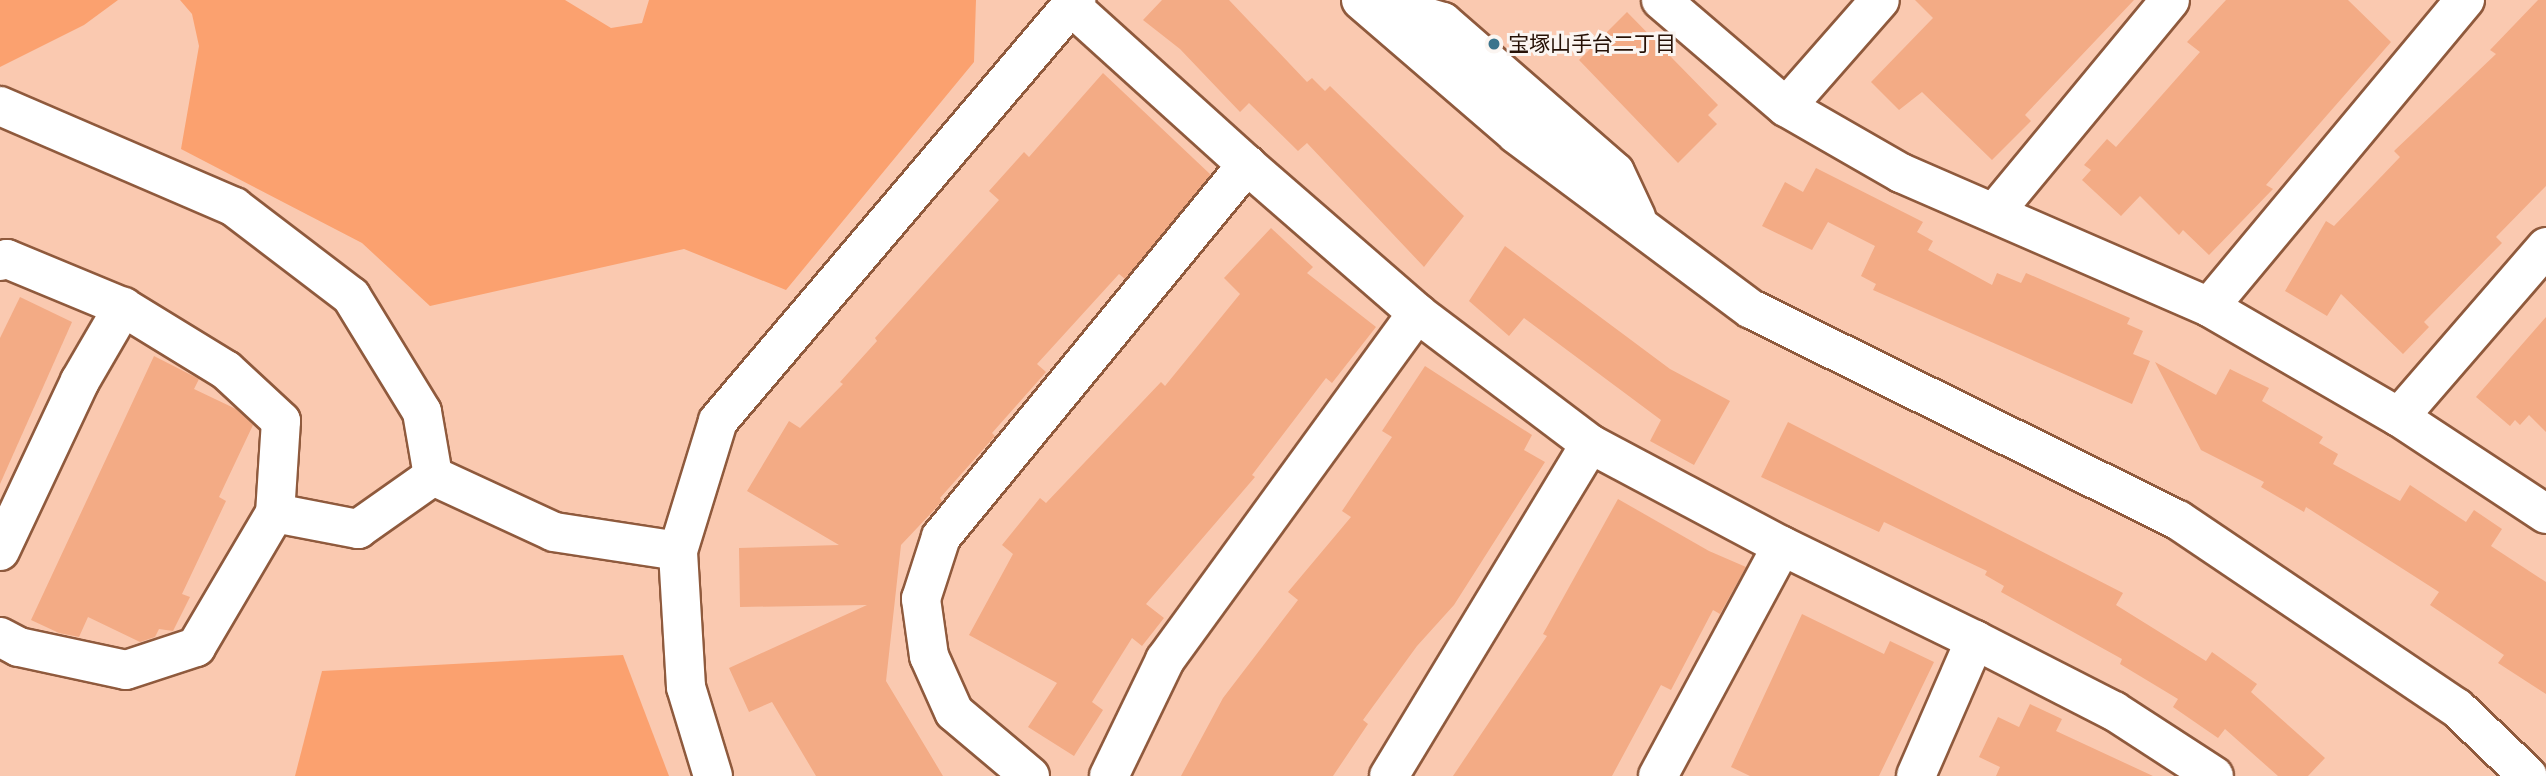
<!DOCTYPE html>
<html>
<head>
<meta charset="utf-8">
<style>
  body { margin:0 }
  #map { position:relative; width:2546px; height:776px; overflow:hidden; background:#fac9b0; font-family:Karla,"Noto Sans JP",sans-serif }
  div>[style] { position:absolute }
  .green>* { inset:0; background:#fba16f }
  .building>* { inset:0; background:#f3ab85 }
  .roads { filter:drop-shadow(2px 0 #8f5a3d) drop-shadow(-2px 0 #8f5a3d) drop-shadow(0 2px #8f5a3d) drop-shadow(0 -2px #8f5a3d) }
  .minor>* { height:38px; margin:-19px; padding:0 19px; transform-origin:19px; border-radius:19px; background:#fff }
  .dots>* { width:19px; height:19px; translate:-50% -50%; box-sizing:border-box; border:4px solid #fbf5f1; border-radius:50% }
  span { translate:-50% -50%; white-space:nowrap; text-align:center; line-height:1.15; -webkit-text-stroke:6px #fbf5f1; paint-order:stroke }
  .poi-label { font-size:21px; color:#261106 }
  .left { translate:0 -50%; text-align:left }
</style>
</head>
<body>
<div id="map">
  <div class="green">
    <div style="clip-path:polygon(0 0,118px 0,84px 25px,0 67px)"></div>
    <div style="clip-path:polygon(180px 0,565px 0,611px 28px,642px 23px,649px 0,976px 0,974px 62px,786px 290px,684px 249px,430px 306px,362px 243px,181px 149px,199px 46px,192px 14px)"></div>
    <div style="clip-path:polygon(623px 655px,669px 776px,295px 776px,322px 671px)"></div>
  </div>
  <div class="building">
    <div style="clip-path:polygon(1162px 0,1229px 0,1307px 82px,1312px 78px,1325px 91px,1330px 86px,1464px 216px,1424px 267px,1307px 143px,1298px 151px,1249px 103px,1240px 112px,1180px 49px,1143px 20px)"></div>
    <div style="clip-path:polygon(1915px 0,2134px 0,2025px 115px,2031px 121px,1992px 160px,1922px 92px,1899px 110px,1871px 82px,1933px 18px)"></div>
    <div style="clip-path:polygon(2226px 0,2348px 0,2391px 42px,2266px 185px,2273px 189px,2209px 255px,2183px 230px,2179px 235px,2140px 196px,2121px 216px,2082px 180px,2091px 170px,2084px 165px,2107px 139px,2116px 147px,2200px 52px,2187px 42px)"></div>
    <div style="clip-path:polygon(2538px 0,2546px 0,2546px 186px,2496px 237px,2502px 243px,2424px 322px,2429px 327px,2403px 354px,2341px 294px,2327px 316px,2285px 291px,2326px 221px,2334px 226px,2400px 157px,2394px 151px,2496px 54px,2490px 50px)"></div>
    <div style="clip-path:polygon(1627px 12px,1718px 105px,1708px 115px,1717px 124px,1678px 163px,1579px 60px)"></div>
    <div style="clip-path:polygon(1103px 73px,1211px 175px,1125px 279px,1119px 274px,1037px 364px,1046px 372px,992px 433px,995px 436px,940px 498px,942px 501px,935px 509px,901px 545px,886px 681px,943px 776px,816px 776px,772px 702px,749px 712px,729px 668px,867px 605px,740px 607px,739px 548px,839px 545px,747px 491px,789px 421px,800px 428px,843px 384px,840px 382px,877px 341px,875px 338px,999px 200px,989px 191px,1024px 152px,1029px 157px)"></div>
    <div style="clip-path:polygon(1816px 168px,1923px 222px,1917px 232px,1933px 241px,1928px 250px,1992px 285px,1997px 273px,2021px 283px,2026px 273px,2130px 318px,2127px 324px,2143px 331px,2133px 354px,2150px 361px,2132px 404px,1873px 290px,1876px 284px,1861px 276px,1875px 246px,1828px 222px,1812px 250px,1762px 226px,1785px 182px,1803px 192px)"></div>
    <div style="clip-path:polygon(1271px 228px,1313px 267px,1307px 273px,1376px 327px,1332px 383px,1326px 378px,1252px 475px,1255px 477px,1146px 604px,1164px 618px,1142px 646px,1132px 638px,1092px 702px,1103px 710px,1074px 756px,1028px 727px,1057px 683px,969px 635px,1013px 554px,1002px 545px,1040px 498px,1046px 503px,1161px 382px,1165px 386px,1240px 294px,1224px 278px)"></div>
    <div style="clip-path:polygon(1505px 246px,1670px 369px,1730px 401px,1694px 465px,1650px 441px,1661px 420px,1524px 318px,1509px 336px,1469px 301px)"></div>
    <div style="clip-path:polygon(20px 297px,72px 322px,0 484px,0 338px)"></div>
    <div style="clip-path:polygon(2546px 317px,2546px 432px,2529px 415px,2520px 425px,2515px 420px,2510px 426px,2476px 397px)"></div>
    <div style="clip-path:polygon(154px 356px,199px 379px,194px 389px,236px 409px,253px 425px,219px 497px,226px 501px,182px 594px,190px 597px,173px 631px,159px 629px,155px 637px,140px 642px,88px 617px,79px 637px,59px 633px,31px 620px)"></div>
    <div style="clip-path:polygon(2155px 362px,2216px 395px,2230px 369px,2244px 376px,2269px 388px,2262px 401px,2323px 437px,2319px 443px,2338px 454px,2333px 464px,2400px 501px,2410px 485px,2466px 522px,2474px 510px,2502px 529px,2491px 546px,2546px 582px,2546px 694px,2498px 663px,2504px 655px,2430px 605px,2439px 592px,2306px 507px,2304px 512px,2261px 487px,2264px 482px,2201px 450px)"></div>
    <div style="clip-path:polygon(1425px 366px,1532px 435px,1524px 450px,1545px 462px,1454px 605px,1417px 646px,1363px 720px,1368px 724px,1333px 776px,1181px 776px,1223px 698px,1298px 600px,1288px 592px,1351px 517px,1342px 511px,1392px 437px,1382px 431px)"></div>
    <div style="clip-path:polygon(1788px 422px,2123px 593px,2116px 605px,2206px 661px,2212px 652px,2257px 684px,2251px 692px,2325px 758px,2308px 776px,2278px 776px,2225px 729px,2218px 738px,2173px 707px,2178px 699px,2120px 664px,2122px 659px,2001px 592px,2004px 586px,1985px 575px,1987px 571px,1884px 522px,1879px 532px,1761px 477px)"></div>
    <div style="clip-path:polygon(1618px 499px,1709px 551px,1746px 567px,1720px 614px,1713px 610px,1671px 690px,1661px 685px,1612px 776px,1453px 776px,1547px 636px,1543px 634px)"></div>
    <div style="clip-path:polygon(1802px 614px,1884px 654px,1890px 641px,1934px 662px,1879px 776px,1750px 776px,1731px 767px)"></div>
    <div style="clip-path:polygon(2030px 704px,2062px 719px,2056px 731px,2153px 776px,1996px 776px,2000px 767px,1979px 757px,1998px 717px,2019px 727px)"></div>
  </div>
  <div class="roads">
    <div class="minor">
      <div style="left:1361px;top:0;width:205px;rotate:40.8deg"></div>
      <div style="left:1516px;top:134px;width:293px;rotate:36.7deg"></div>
      <div style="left:1751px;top:309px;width:476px;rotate:26.3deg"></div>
      <div style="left:2178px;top:520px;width:336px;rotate:34deg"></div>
      <div style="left:2457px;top:708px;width:98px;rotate:43.8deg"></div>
      <div style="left:1661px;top:0;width:165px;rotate:40.6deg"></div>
      <div style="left:1786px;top:107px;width:133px;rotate:29.9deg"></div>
      <div style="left:1901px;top:173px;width:336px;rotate:23.5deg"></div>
      <div style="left:2209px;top:307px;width:220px;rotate:30.1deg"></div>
      <div style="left:2399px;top:417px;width:176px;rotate:33.4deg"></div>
      <div style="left:1371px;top:1px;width:75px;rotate:16.3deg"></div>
      <div style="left:1443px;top:22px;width:228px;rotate:41.1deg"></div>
      <div style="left:1615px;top:172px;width:50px;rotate:65deg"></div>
      <div style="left:1071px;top:6px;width:237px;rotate:42.1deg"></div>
      <div style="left:0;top:106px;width:255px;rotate:23.3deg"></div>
      <div style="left:234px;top:207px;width:147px;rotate:37.3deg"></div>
      <div style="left:351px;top:296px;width:136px;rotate:58.5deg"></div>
      <div style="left:422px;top:412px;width:65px;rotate:80.2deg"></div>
      <div style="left:1786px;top:107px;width:142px;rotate:-48.7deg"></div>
      <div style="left:1994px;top:213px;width:276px;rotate:-50.4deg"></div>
      <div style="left:0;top:261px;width:7px;rotate:-16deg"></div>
      <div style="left:7px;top:259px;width:126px;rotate:22.5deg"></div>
      <div style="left:123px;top:307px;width:121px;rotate:31.5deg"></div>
      <div style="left:226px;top:370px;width:75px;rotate:42.8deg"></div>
      <div style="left:281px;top:421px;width:92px;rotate:93.7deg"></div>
      <div style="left:275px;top:513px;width:85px;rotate:10.9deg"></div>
      <div style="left:358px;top:529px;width:92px;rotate:-35.2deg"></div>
      <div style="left:2209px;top:307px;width:400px;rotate:-50.2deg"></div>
      <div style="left:2399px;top:417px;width:225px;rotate:-49.1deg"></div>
      <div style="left:433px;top:476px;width:133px;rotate:24.8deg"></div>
      <div style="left:554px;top:532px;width:125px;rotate:8.7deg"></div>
      <div style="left:0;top:551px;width:188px;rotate:-64.8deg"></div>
      <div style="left:80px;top:381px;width:86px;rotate:-59.8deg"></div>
      <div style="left:0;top:637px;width:21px;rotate:28deg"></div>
      <div style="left:19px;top:647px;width:109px;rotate:12.1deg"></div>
      <div style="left:126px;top:670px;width:74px;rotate:-18.2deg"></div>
      <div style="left:196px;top:647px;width:156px;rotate:-59.5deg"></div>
      <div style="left:1975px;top:640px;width:156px;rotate:27.1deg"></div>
      <div style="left:2114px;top:711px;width:119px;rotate:33deg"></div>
      <div style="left:713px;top:776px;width:93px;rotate:-106.9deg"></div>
      <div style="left:686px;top:687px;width:136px;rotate:-93.4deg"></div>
      <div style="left:678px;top:551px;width:136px;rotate:-72.9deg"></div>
      <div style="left:718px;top:421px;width:553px;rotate:-49.62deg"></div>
      <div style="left:1030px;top:776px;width:99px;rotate:-139.9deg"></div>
      <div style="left:954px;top:712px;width:61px;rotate:-114.1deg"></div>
      <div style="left:929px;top:656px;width:58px;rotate:-98deg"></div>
      <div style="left:921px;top:599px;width:65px;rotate:-72.1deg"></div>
      <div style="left:941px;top:537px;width:482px;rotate:-50.6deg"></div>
      <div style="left:1247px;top:165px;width:225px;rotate:41deg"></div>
      <div style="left:1417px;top:313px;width:217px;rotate:37.1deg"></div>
      <div style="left:1590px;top:444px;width:217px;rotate:28deg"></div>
      <div style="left:1782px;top:546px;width:215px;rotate:26deg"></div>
      <div style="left:1975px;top:640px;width:148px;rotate:113.5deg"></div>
      <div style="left:1109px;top:776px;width:129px;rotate:-64.2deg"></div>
      <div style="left:1165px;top:660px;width:429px;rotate:-54deg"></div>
      <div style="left:1389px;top:776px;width:388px;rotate:-58.8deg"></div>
      <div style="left:1658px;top:776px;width:261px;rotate:-61.7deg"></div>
    </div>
  </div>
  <div class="dots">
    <div style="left:1494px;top:44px;background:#3a748d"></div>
  </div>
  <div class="poi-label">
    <span class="left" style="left:1508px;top:44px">宝塚山手台二丁目</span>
  </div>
</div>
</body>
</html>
